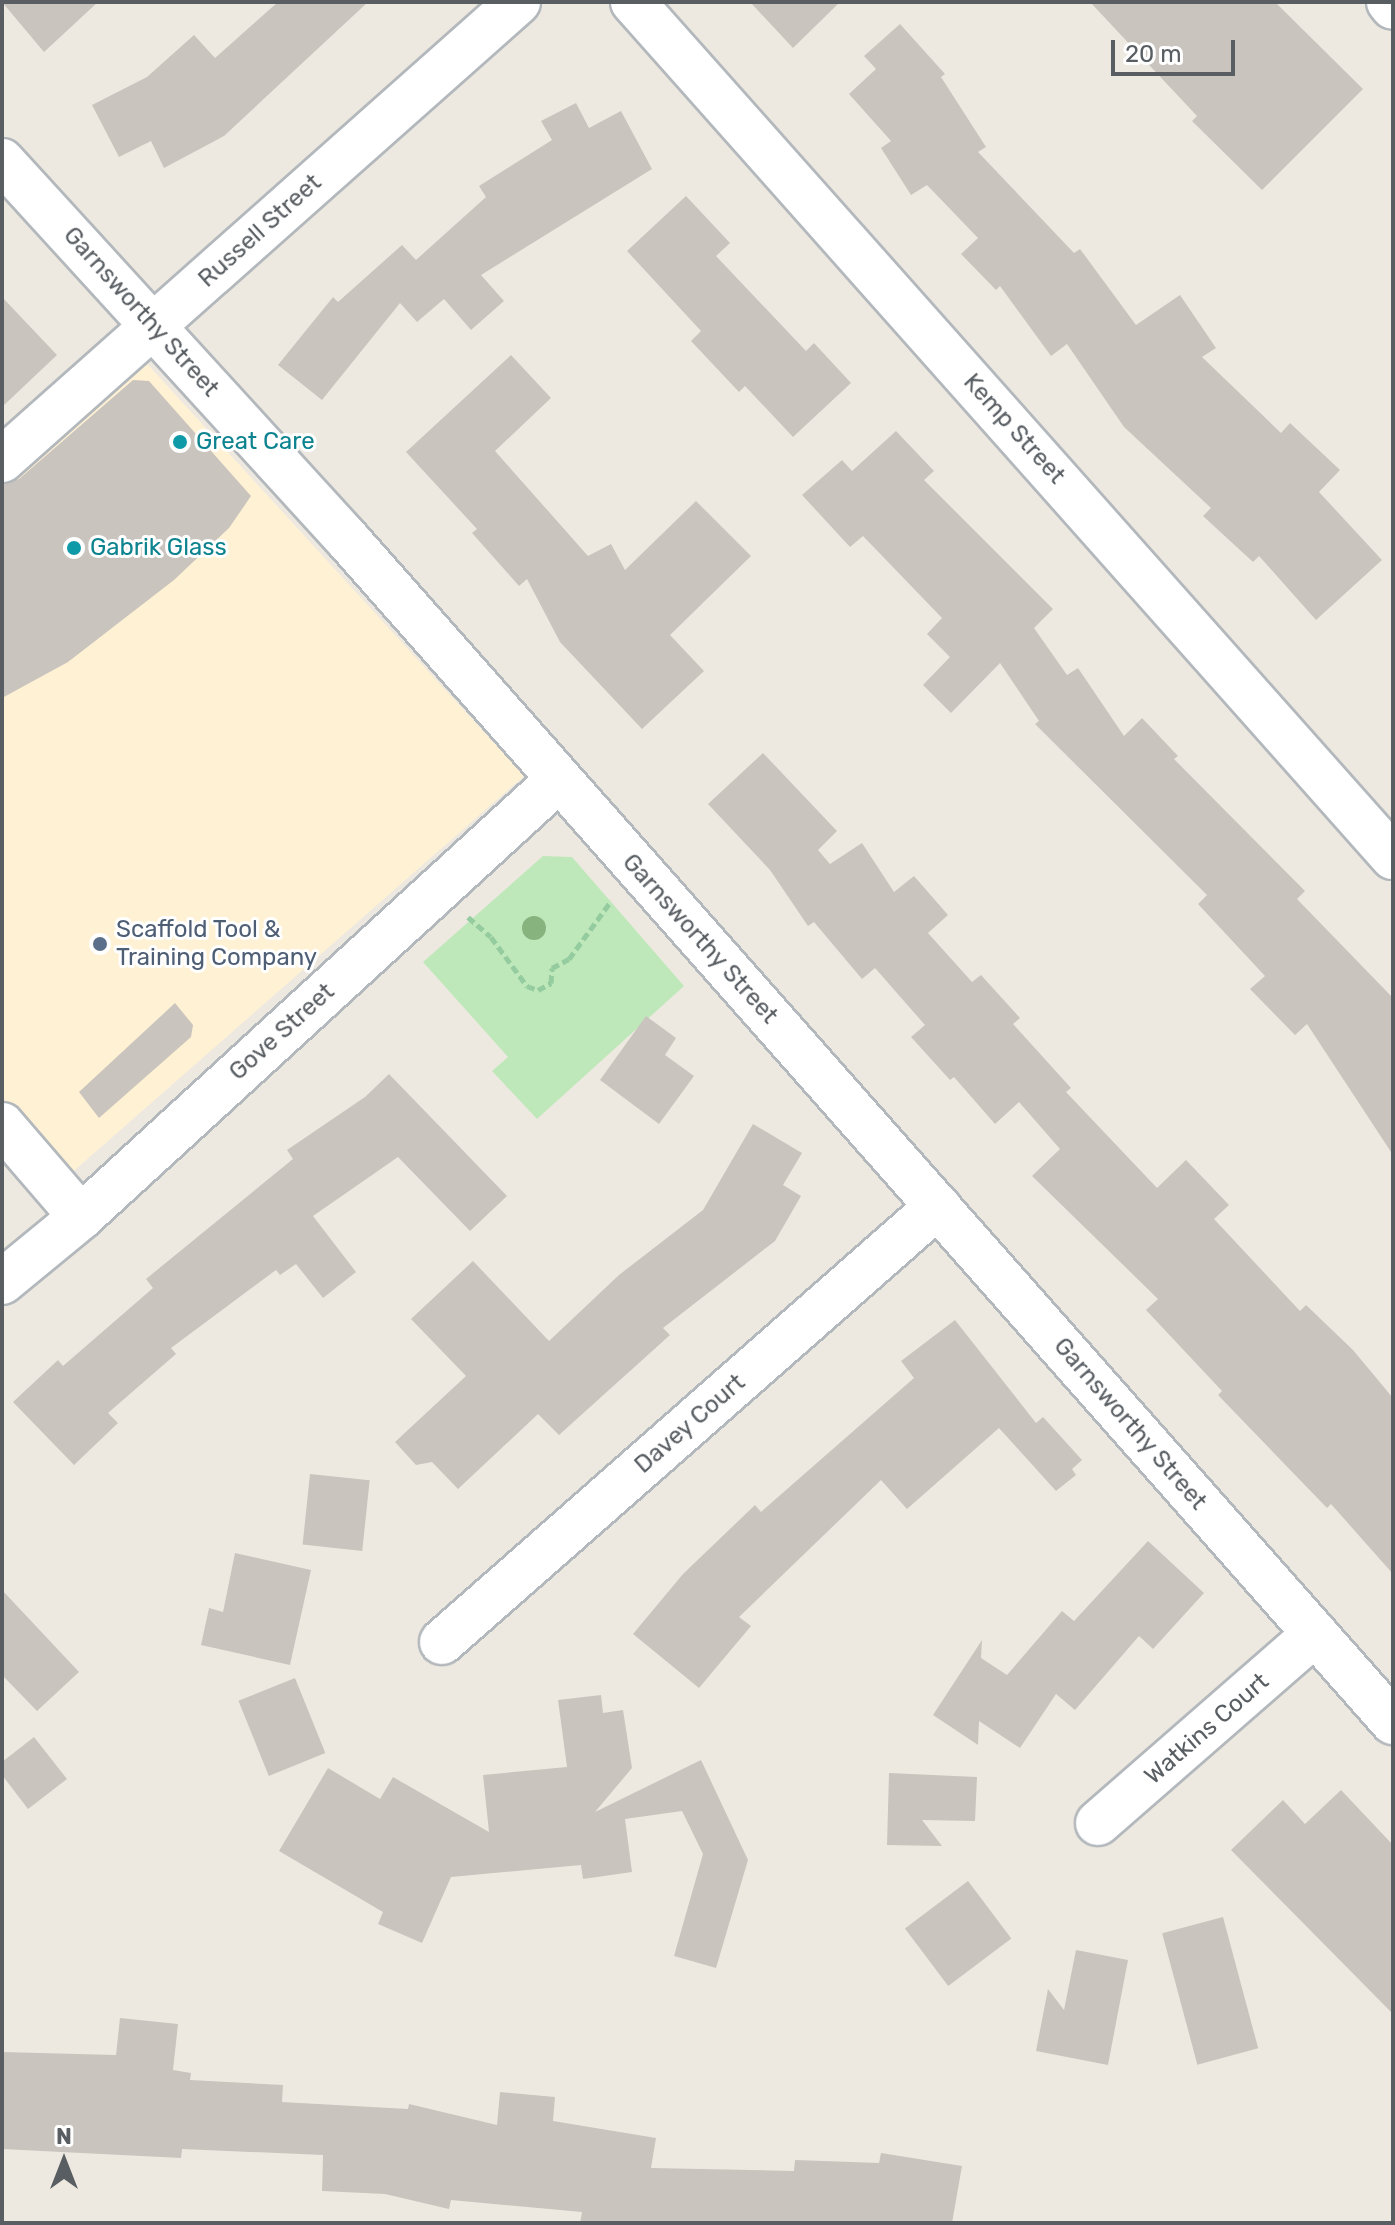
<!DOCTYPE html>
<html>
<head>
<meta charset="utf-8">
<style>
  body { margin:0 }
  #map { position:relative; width:1395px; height:2225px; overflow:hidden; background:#eee9e0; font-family:Rubik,sans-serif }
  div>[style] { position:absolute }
  .commercial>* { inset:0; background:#fff1d4 }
  .green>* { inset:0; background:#bfe8ba }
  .building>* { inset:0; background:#c9c4bd; transform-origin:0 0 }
  .path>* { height:5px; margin-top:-2.5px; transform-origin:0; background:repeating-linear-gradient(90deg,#94cc9f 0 8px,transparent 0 12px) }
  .roads { filter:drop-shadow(2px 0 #b3b8bc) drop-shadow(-2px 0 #b3b8bc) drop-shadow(0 2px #b3b8bc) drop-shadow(0 -2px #b3b8bc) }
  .minor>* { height:44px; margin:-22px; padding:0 22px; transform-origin:22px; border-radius:22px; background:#fff }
  .trees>* { width:24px; height:24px; margin:-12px; border-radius:50%; background:#86b37e }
  .dots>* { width:22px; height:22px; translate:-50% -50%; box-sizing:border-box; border:4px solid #fff; border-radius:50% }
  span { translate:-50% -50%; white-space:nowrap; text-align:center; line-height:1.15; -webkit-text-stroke:6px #fff; paint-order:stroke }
  .street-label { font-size:24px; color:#595e63 }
  .culture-label { font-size:24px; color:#0d838f }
  .left { translate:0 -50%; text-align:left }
  .service-label { font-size:24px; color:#4e5e75 }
  .frame { position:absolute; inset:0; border:4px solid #595e63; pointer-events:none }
  .north { position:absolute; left:24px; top:2121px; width:80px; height:80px; -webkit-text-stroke:6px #fff; paint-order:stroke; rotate:0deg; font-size:22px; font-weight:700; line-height:32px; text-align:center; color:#595e63 }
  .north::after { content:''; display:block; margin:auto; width:28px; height:36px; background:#595e63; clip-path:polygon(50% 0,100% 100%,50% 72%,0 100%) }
  .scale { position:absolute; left:1111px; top:40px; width:124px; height:36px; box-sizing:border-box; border:4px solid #595e63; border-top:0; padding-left:10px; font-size:24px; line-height:28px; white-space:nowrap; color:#595e63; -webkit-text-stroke:6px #fff; paint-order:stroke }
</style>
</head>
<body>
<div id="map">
  <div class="commercial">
    <div style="clip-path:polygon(140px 356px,524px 776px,68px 1176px,2px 1096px,2px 474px)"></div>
  </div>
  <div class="green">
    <div style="clip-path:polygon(543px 856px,572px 857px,684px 986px,537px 1119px,492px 1071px,508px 1057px,423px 962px)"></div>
  </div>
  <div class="building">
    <div style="clip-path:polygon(2px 2px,98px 2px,44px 52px)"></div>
    <div style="clip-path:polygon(278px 2px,368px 2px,224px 136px,164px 168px,151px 141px,119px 157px,92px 105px,147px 77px,194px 35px,215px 58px)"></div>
    <div style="clip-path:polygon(750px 2px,840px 2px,793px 48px)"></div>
    <div style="clip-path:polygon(1090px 2px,1275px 2px,1363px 89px,1262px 190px,1192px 121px,1197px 116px)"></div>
    <div style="clip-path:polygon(900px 24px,945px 74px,941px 77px,986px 147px,978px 152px,1074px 253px,1080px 249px,1136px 325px,1180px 295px,1216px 348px,1202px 357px,1281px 433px,1290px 423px,1340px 470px,1319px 492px,1382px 560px,1316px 620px,1259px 556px,1253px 562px,1203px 516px,1211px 508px,1124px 427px,1067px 344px,1051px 356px,1000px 286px,996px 290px,961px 254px,978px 238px,927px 185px,911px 195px,881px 148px,891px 141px,849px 94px,876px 69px,864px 56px)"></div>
    <div style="clip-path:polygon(576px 103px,589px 128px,621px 111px,652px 169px,481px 275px,504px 301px,471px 330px,444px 299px,417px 322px,400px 303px,322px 400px,278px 365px,333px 297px,338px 302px,402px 245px,416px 260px,486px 197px,479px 186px,552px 140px,541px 121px)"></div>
    <div style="clip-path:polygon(686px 196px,730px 243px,716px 256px,806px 351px,814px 343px,851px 383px,793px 437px,745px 386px,739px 392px,691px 341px,701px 331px,627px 251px)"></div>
    <div style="clip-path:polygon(2px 297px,57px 355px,2px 407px)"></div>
    <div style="clip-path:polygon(511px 355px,551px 398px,495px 451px,588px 556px,611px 544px,625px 570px,696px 501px,751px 556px,670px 635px,704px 671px,642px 729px,560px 642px,527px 579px,519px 586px,472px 533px,477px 529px,406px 452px)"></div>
    <div style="clip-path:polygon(133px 380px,149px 381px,251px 496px,229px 528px,174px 580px,68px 662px,2px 698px,2px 484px,19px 479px)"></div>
    <div style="clip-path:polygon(896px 431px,934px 471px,924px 480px,1053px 609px,1034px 628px,1067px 675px,1078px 668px,1124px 736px,1142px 718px,1178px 756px,1174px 759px,1305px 891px,1297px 899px,1393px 998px,1393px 1155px,1307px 1024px,1295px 1035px,1250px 989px,1265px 976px,1198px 904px,1207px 895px,1035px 724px,1039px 721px,1000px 663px,951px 713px,923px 685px,950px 657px,927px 634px,942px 618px,863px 536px,850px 547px,802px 495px,842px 460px,852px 471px)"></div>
    <div style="clip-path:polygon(763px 753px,837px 831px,818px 850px,830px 864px,862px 843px,894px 892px,914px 876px,948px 915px,928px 933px,972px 982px,981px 975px,1020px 1018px,1013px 1024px,1071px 1088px,1066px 1092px,1157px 1188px,1186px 1160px,1229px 1205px,1214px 1219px,1300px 1311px,1306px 1305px,1353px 1350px,1393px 1398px,1393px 1574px,1331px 1504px,1327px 1508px,1218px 1395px,1222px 1391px,1146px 1310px,1158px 1299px,1032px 1176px,1060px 1149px,1019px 1102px,995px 1124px,954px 1077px,950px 1080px,911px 1037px,925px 1025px,875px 968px,862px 979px,814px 922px,808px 926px,770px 870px,708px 804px)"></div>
    <div style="clip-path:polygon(175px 1003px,193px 1025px,191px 1037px,99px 1118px,79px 1092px)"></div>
    <div style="clip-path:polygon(646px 1016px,676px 1038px,665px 1055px,694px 1076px,659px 1124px,600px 1080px)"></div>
    <div style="clip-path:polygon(389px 1074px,507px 1196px,470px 1231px,398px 1157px,313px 1216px,356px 1272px,323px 1298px,296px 1264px,280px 1275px,276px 1270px,171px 1348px,176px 1354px,108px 1413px,118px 1423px,74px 1465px,13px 1402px,58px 1360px,63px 1366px,153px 1288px,146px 1279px,293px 1159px,287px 1150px,365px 1097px)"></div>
    <div style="clip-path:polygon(753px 1124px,802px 1153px,783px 1185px,801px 1196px,775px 1241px,663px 1328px,670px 1335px,559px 1435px,538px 1414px,458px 1489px,432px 1462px,416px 1465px,395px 1442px,466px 1376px,411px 1319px,473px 1261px,549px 1341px,619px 1275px,703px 1210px)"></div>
    <div style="clip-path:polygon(955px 1320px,1036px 1423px,1043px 1417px,1082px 1460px,1072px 1469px,1076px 1475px,1056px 1491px,999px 1428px,907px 1509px,881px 1480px,739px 1617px,751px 1626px,699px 1688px,633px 1634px,683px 1574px,755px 1505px,761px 1512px,914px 1378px,901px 1361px)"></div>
    <div style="left:310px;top:1474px;width:60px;height:71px;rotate:6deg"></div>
    <div style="clip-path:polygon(1148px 1541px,1204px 1593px,1153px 1649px,1139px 1636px,1075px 1710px,1056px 1694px,1020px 1748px,979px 1721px,978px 1745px,933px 1715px,982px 1640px,981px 1658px,1007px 1675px,1062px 1611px,1074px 1621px)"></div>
    <div style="clip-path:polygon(235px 1553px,311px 1570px,290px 1665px,201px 1645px,209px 1608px,223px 1612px)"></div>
    <div style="clip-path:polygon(2px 1590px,79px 1672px,37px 1711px,2px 1675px)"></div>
    <div style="left:295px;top:1678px;width:81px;height:61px;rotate:68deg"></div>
    <div style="clip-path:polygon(601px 1695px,603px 1713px,623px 1710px,632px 1768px,595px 1812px,701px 1760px,748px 1860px,716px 1968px,674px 1956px,703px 1854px,682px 1811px,625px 1819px,632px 1872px,583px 1879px,581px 1865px,451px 1877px,422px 1943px,378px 1924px,383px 1912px,279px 1851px,328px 1768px,380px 1799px,393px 1777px,489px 1832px,483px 1775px,567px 1767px,558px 1700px)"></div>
    <div style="clip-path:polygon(34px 1737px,67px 1779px,28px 1809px,2px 1775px,2px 1762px)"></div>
    <div style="clip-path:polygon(889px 1773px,977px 1777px,975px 1821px,922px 1820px,942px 1846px,887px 1845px)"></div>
    <div style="clip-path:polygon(1341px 1790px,1393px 1845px,1393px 2014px,1231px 1850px,1283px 1800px,1305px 1824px)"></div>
    <div style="left:968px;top:1881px;width:72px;height:79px;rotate:53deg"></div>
    <div style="left:1223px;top:1917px;width:136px;height:63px;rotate:75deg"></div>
    <div style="clip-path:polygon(1076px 1950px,1128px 1960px,1108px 2065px,1036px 2051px,1048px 1989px,1064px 2010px)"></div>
    <div style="clip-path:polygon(120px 2018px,178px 2024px,173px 2070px,191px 2073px,190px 2080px,283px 2085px,282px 2102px,408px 2109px,409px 2104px,497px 2125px,500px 2092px,555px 2097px,553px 2121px,656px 2138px,651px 2168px,794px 2171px,795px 2160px,879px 2163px,881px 2153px,962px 2166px,952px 2223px,580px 2223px,582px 2212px,451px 2200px,449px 2209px,385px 2194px,322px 2191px,323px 2155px,182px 2149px,181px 2158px,2px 2149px,2px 2052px,116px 2055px)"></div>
  </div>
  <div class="path">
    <div style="left:468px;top:917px;width:30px;rotate:41deg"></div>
    <div style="left:491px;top:937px;width:61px;rotate:53.7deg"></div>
    <div style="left:527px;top:986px;width:12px;rotate:20deg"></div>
    <div style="left:538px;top:990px;width:15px;rotate:-28deg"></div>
    <div style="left:551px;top:983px;width:15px;rotate:-86deg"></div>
    <div style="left:552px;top:968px;width:19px;rotate:-28deg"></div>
    <div style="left:569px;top:959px;width:72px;rotate:-54.1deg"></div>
  </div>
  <div class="roads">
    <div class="minor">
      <div style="left:633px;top:2px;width:1144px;rotate:48.37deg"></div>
      <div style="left:1389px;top:2px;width:6px;rotate:51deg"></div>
      <div style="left:2px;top:161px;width:513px;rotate:47.61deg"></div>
      <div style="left:348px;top:540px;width:1578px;rotate:48.52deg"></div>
      <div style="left:2px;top:460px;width:690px;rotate:-41.59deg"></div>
      <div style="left:2px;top:1125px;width:121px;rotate:49.3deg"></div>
      <div style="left:2px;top:1282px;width:102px;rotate:-39.4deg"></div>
      <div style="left:81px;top:1217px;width:647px;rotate:-42.49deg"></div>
      <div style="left:442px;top:1642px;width:660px;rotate:-41.32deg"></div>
      <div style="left:1098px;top:1823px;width:288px;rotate:-41.1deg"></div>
    </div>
  </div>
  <div class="trees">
    <div style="left:534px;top:928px"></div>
  </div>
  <div class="dots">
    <div style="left:180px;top:442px;background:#0f9aa8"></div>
    <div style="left:74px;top:548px;background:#0f9aa8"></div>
    <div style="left:100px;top:944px;background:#5c6f8a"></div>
  </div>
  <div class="street-label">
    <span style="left:260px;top:231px;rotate:-42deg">Russell Street</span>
    <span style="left:141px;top:312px;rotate:48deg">Garnsworthy Street</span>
    <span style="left:1014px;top:429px;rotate:48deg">Kemp Street</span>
    <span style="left:700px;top:939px;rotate:48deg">Garnsworthy Street</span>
    <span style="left:282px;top:1032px;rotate:-42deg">Gove Street</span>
    <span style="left:690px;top:1424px;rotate:-41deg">Davey Court</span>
    <span style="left:1130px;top:1424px;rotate:49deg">Garnsworthy Street</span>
    <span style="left:1207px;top:1729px;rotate:-41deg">Watkins Court</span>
  </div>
  <div class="culture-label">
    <span class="left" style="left:196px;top:442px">Great Care</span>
    <span class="left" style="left:90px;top:548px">Gabrik Glass</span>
  </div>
  <div class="service-label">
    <span class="left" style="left:116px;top:944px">Scaffold Tool &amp;<br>Training Company</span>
  </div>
  <div class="frame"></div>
  <div class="north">N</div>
  <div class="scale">20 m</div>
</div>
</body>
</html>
